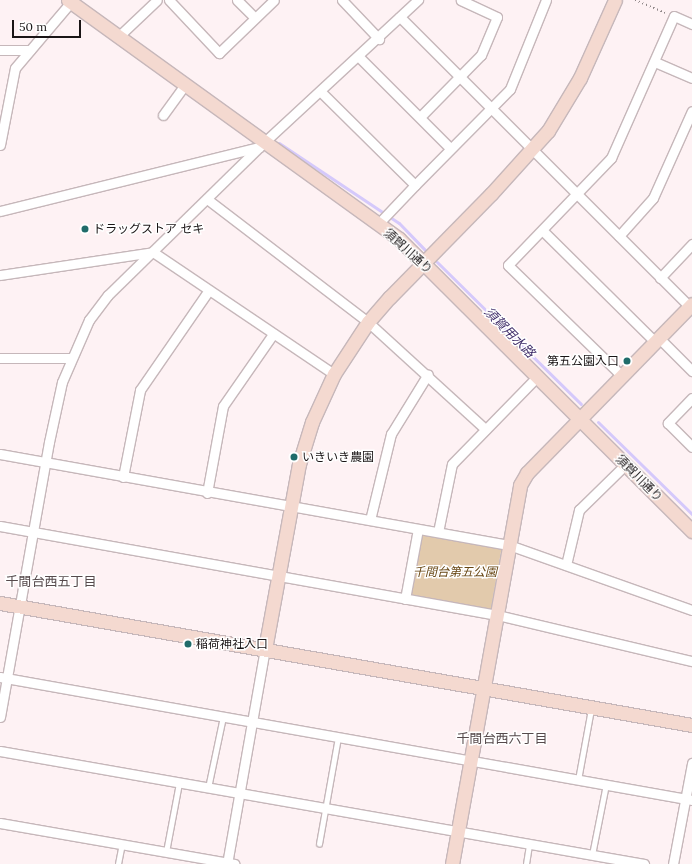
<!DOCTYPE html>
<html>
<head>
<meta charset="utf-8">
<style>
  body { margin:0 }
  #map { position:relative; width:692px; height:864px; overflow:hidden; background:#fef2f4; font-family:Lora,"Noto Sans JP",serif }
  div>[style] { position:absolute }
  .green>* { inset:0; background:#e2caac; transform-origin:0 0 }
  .stream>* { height:3px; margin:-1.5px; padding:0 1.5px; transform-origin:1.5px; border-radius:1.5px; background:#d5c9fb }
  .path>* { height:1.5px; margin-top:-0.75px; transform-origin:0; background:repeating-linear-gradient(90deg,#8f8788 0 1px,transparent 0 4px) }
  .roads { filter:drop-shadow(1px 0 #c6b7ba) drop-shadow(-1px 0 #c6b7ba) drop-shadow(0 1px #c6b7ba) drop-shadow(0 -1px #c6b7ba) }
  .lane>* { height:4.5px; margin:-2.25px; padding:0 2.25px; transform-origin:2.25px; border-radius:2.25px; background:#fff }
  .street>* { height:9px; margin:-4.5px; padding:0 4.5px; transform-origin:4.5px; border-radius:4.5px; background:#fff }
  .secondary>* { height:13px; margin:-6.5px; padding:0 6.5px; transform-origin:6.5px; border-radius:6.5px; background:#f4d9d0 }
  .dots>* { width:11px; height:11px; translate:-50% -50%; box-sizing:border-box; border:2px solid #fff; border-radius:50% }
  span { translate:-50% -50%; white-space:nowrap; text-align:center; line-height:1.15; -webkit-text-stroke:3px #fff; paint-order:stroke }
  .poi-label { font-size:12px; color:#1a1516 }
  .left { translate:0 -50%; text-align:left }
  .right { translate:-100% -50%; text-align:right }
  .street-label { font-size:12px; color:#1a1516 }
  .park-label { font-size:12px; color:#674613; font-style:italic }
  .water-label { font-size:13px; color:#42306b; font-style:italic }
  .neighbourhood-label { font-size:13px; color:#564a4c }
  .scale { position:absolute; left:12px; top:20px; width:69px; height:18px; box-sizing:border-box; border:2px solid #1a1516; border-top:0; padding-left:5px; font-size:12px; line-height:14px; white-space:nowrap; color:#1a1516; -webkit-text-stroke:3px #fff; paint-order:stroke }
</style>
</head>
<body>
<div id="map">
  <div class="green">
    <div style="left:419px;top:533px;width:84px;height:63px;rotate:10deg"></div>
  </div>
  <div class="stream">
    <div style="left:279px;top:143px;width:144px;rotate:33.7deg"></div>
    <div style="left:399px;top:223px;width:37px;rotate:46deg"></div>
    <div style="left:437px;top:262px;width:202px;rotate:44.6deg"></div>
    <div style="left:598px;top:422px;width:132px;rotate:44.4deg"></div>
  </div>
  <div class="path">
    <div style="left:635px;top:0;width:33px;rotate:23deg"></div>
  </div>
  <div class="roads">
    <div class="lane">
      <div style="left:578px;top:780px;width:72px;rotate:-79.6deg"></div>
      <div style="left:208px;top:788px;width:73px;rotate:-78.1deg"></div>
      <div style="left:319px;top:844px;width:109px;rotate:-79.9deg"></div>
      <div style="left:166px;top:852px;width:70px;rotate:-79.3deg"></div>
      <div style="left:592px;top:855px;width:72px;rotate:-78.8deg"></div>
      <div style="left:118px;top:864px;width:20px;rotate:-79deg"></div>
      <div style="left:526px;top:864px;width:20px;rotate:-81deg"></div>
    </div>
    <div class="street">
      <div style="left:169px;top:0;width:73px;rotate:46.7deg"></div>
      <div style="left:219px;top:53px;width:76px;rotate:-43.9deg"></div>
      <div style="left:237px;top:0;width:25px;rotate:45deg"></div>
      <div style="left:342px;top:0;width:54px;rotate:46.5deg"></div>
      <div style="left:400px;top:17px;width:413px;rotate:45deg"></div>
      <div style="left:119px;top:36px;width:52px;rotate:-43.5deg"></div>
      <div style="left:0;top:50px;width:30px"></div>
      <div style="left:359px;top:57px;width:129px;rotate:45deg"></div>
      <div style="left:655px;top:62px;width:40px;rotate:23.4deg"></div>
      <div style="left:321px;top:92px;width:132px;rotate:44.7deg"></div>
      <div style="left:415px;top:185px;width:135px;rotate:-45.3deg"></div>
      <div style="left:510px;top:89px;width:96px;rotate:-68deg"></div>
      <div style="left:163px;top:115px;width:37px;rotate:-54deg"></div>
      <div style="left:420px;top:117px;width:87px;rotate:-45.5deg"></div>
      <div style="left:481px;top:55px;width:41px;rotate:-67.2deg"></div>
      <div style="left:497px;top:17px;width:40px;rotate:-155deg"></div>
      <div style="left:0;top:145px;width:78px;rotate:-79deg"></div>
      <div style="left:15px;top:68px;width:87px;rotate:-49.7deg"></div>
      <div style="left:207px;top:199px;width:203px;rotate:37.4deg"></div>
      <div style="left:368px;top:322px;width:159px;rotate:42.4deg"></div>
      <div style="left:0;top:211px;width:267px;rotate:-13.9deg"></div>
      <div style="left:378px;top:224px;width:54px;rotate:-46.5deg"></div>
      <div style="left:543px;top:231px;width:158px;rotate:44.7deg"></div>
      <div style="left:619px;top:236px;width:51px;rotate:-48.2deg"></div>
      <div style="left:653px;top:198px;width:95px;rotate:-65.9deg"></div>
      <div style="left:0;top:275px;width:155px;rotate:-8.5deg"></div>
      <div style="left:153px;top:252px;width:218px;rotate:34deg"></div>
      <div style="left:660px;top:278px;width:47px;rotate:-46.7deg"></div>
      <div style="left:659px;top:338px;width:47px;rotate:45deg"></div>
      <div style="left:0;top:358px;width:71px"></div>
      <div style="left:622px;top:376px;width:159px;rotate:-135.8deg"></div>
      <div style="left:508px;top:265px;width:149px;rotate:-46.1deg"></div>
      <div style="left:611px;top:158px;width:155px;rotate:-66.1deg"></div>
      <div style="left:674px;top:16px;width:20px;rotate:24deg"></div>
      <div style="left:692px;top:398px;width:35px;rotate:134deg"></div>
      <div style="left:668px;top:423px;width:34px;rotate:45deg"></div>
      <div style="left:0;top:454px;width:517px;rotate:10.14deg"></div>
      <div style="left:509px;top:545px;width:194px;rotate:19.6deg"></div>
      <div style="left:123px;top:477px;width:89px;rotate:-78.9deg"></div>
      <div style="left:140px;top:390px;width:121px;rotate:-55.4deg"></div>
      <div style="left:207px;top:493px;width:88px;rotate:-79.6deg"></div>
      <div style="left:223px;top:406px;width:88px;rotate:-55.2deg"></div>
      <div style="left:370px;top:520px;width:89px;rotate:-76.3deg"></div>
      <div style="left:391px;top:434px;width:70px;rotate:-58.3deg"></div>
      <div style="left:0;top:526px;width:505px;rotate:10.15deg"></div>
      <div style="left:497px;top:615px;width:200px;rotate:13.3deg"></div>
      <div style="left:438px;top:532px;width:69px;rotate:-78.4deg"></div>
      <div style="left:452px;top:464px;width:122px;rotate:-45.7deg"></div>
      <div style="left:566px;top:565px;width:57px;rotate:-76.7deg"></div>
      <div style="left:579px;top:510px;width:64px;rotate:-44.4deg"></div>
      <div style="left:405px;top:599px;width:71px;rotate:-79.5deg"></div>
      <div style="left:0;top:677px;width:703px;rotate:10.08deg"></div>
      <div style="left:0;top:717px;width:279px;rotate:-79.9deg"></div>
      <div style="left:49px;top:442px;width:61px;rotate:-77.8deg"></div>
      <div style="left:62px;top:382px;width:68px;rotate:-66.5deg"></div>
      <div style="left:89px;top:320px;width:31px;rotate:-53deg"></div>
      <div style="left:108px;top:295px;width:211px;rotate:-44.4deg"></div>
      <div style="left:259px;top:147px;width:217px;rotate:-42.8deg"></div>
      <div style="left:0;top:751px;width:654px;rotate:9.95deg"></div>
      <div style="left:0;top:823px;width:238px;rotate:9.9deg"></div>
      <div style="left:227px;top:864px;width:218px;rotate:-80deg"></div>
      <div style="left:673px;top:864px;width:103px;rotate:-79.3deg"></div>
    </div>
    <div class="secondary">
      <div style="left:68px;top:0;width:408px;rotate:35.8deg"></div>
      <div style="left:399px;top:239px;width:414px;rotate:44.9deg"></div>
      <div style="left:0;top:603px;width:703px;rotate:10deg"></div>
      <div style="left:265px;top:649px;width:188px;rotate:-79.6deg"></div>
      <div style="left:299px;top:464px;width:44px;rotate:-72.8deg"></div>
      <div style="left:312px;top:422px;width:53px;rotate:-65.4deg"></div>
      <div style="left:334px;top:374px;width:62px;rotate:-56.8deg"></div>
      <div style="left:368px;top:322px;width:33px;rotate:-49deg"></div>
      <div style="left:390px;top:297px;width:144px;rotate:-45.6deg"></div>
      <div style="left:491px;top:194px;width:85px;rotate:-47.9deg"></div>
      <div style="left:548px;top:131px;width:62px;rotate:-58.9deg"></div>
      <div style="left:580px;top:78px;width:85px;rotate:-65.8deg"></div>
      <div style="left:452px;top:864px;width:385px;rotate:-79.8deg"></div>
      <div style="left:520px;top:485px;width:14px;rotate:-60deg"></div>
      <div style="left:527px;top:473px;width:236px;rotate:-45.7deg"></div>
    </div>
  </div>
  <div class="dots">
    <div style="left:85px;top:229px;background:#206c6a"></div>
    <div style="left:627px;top:361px;background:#206c6a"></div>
    <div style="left:294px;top:457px;background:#206c6a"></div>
    <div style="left:188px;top:644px;background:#206c6a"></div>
  </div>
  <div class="poi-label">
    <span class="left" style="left:93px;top:229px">ドラッグストア セキ</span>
    <span class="right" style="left:619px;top:361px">第五公園入口</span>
    <span class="left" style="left:302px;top:457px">いきいき農園</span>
    <span class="left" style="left:196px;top:644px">稲荷神社入口</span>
  </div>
  <div class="street-label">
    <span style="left:408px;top:251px;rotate:42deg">須賀川通り</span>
    <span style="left:639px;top:478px;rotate:45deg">須賀川通り</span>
  </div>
  <div class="park-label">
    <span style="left:455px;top:572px">千間台第五公園</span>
  </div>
  <div class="water-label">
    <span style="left:509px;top:333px;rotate:45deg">須賀用水路</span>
  </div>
  <div class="neighbourhood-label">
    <span style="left:51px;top:582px">千間台西五丁目</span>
    <span style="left:502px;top:739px">千間台西六丁目</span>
  </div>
  <div class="scale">50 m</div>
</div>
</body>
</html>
